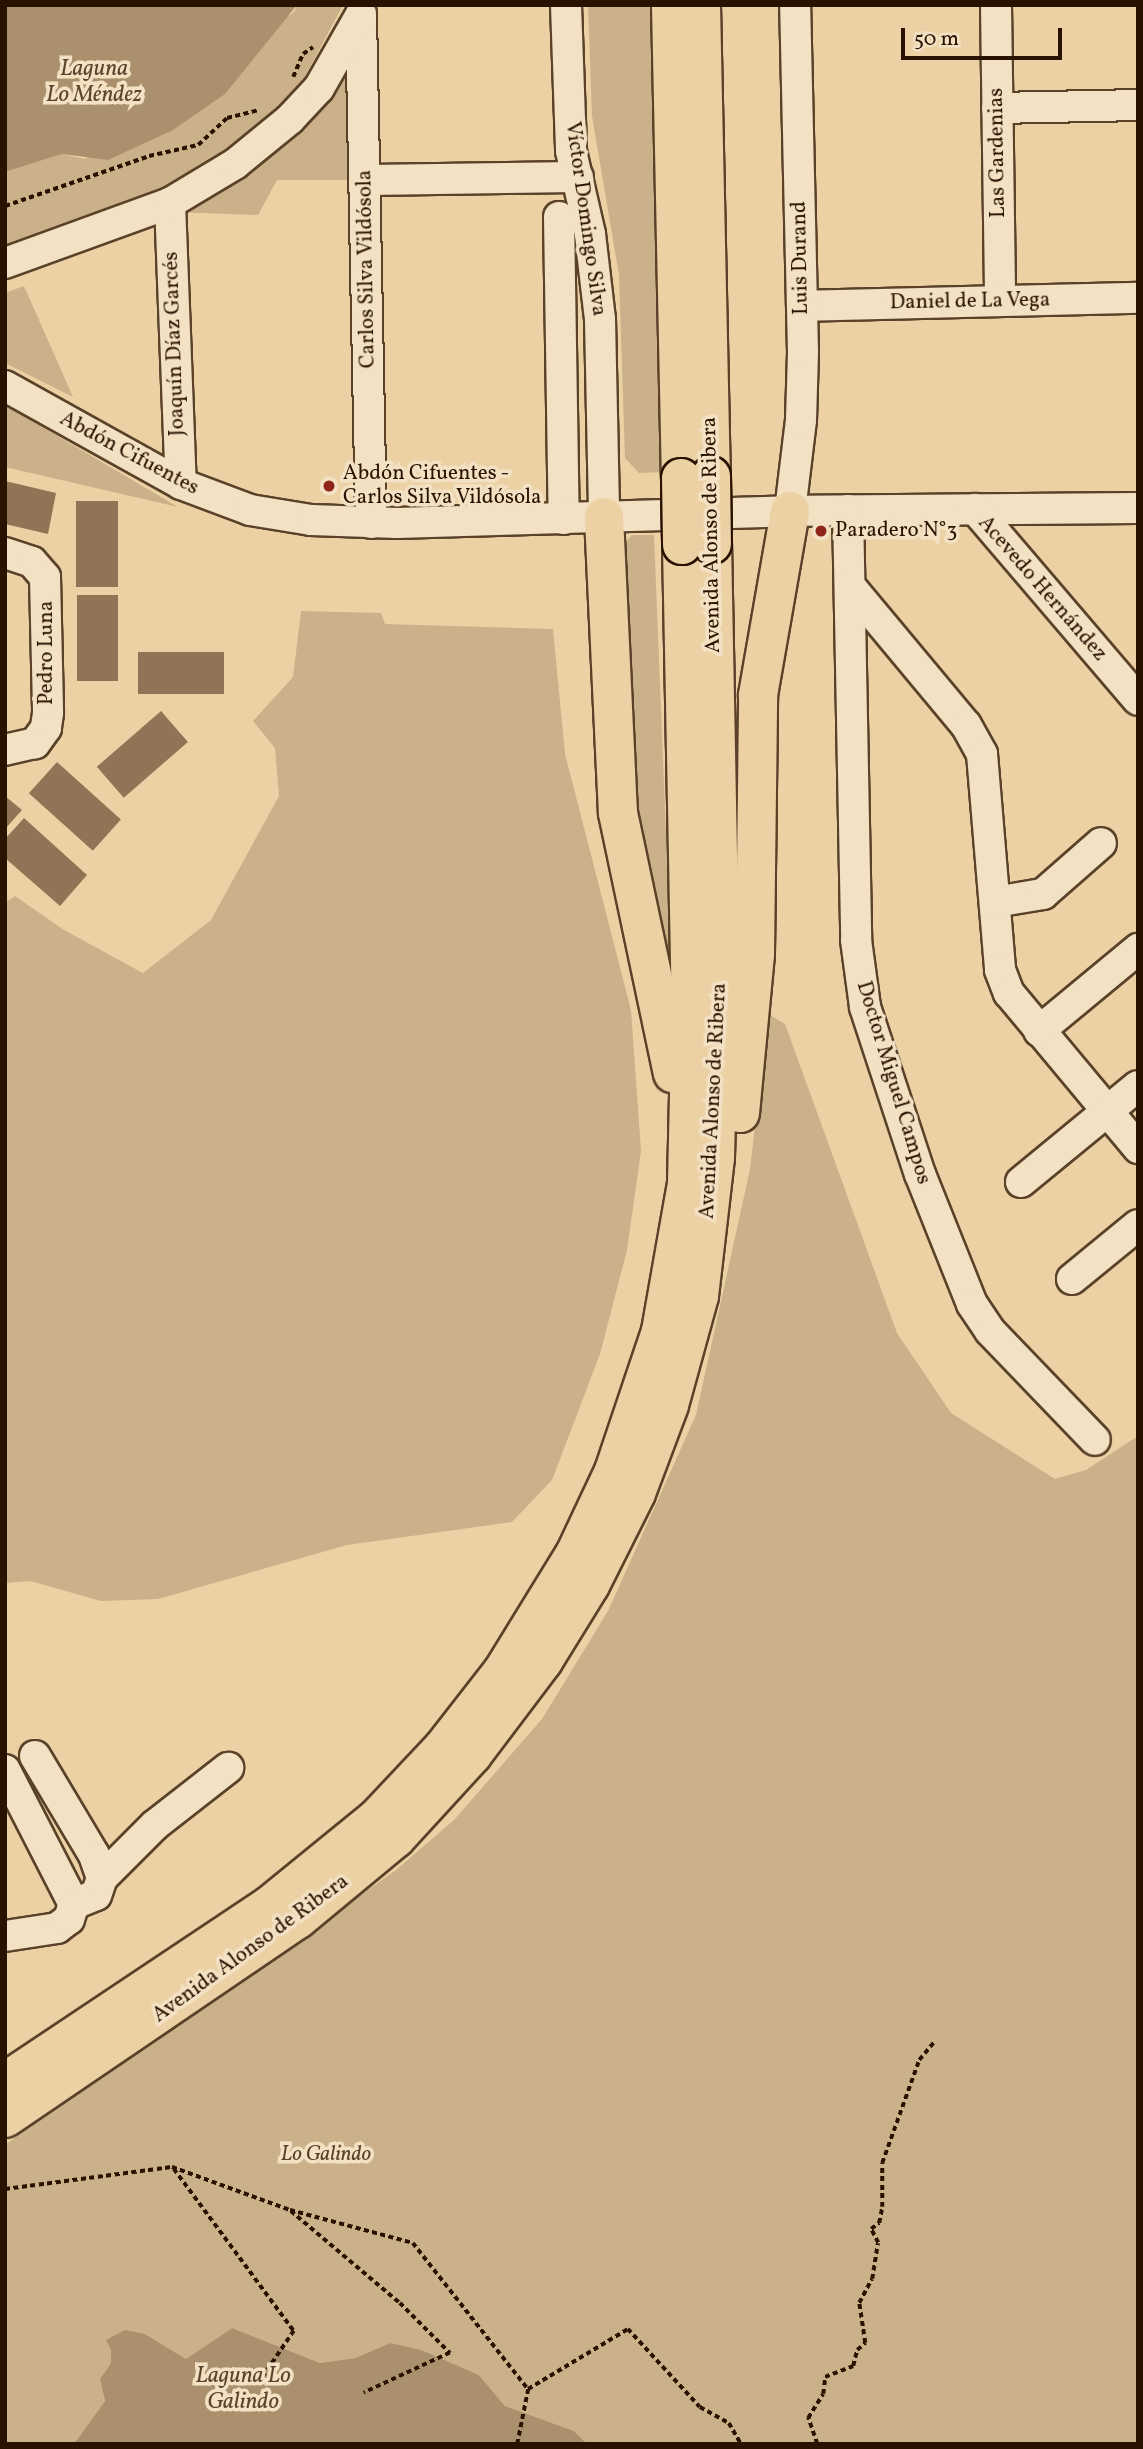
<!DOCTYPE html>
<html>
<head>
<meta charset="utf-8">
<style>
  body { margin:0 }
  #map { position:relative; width:1143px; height:2449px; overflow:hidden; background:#ecd1a5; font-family:Vollkorn,serif }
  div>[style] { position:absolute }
  .green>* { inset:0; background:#cbb189 }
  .water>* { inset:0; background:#aa906d }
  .building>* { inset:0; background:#8f7556; transform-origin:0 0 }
  .path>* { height:3.5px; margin-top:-1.75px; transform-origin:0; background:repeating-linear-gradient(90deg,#2a1200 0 5px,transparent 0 8.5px) }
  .roads { filter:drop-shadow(2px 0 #5a4229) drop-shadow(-2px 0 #5a4229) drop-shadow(0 2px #5a4229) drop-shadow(0 -2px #5a4229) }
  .minor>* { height:30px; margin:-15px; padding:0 15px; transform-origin:15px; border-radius:15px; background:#f3e1c4 }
  .highway>* { height:38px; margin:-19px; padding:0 19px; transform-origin:19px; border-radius:19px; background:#ecd1a5 }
  .bridges { filter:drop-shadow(2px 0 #2a1200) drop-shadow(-2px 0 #2a1200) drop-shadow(0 2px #2a1200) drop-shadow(0 -2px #2a1200) }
  .highway-bridge>* { height:38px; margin:-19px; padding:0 19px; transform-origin:19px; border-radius:19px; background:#ecd1a5 }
  .dots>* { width:19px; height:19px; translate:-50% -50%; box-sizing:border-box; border:4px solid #f3e1c4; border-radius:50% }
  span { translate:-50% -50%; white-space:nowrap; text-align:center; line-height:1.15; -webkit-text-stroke:7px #f3e1c4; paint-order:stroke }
  .street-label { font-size:21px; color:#2a1200 }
  .poi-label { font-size:21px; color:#2a1200 }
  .left { translate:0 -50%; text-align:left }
  .park-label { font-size:21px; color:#5a4229; font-style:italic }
  .water-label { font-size:23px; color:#5d442c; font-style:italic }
  .frame { position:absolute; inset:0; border:7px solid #2a1200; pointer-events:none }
  .scale { position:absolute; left:901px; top:28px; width:161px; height:32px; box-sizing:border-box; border:4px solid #2a1200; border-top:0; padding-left:9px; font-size:21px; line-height:24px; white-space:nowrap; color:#2a1200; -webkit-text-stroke:5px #f3e1c4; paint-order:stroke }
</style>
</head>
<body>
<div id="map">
  <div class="green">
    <div style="clip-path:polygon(297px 5px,343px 5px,294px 97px,250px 139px,176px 183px,5px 248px,5px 172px,62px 154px,85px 159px,294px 12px)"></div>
    <div style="clip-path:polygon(588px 5px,652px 5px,664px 472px,639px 473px,625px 458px,619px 275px,592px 116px)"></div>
    <div style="clip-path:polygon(350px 65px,358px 180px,277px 180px,258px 215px,173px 212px,252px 170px,282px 148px)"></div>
    <div style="clip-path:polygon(24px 286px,73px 397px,5px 363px,5px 293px)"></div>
    <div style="clip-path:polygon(5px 405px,178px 507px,5px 467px)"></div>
    <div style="clip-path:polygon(632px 535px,654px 535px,672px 984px,632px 846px,619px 550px)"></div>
    <div style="clip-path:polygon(301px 611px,381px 613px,385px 624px,553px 629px,565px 754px,631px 1010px,641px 1151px,627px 1250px,600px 1354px,552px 1480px,512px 1522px,347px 1545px,158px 1599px,101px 1601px,30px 1581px,5px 1583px,5px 903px,15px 896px,64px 930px,143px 973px,211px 920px,279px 796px,275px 748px,253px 721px,293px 677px)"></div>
    <div style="clip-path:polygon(768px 1014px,785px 1024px,897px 1333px,951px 1413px,1055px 1479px,1086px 1470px,1138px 1436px,1138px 2444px,587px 2444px,574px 2431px,505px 2406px,479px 2375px,390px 2343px,355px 2358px,320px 2363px,232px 2328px,186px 2359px,145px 2334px,107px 2340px,111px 2350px,111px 2363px,100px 2379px,105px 2401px,74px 2444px,5px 2444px,5px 2145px,396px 1870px,454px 1820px,542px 1719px,608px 1611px,696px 1415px,750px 1169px)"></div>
  </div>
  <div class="water">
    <div style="clip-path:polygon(5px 5px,297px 5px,225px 94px,173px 130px,108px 160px,62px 154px,5px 172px)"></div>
    <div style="clip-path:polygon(232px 2328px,320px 2363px,355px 2358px,390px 2343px,421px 2350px,479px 2375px,505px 2406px,574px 2431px,587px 2444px,74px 2444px,105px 2401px,100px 2379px,111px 2363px,111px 2350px,106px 2340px,125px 2330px,145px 2334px,186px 2359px)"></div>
  </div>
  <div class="building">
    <div style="clip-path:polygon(5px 481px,56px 493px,48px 534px,5px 524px)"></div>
    <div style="left:118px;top:501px;width:86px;height:42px;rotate:90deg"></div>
    <div style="left:77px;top:595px;width:41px;height:86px"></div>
    <div style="left:138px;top:652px;width:86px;height:42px"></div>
    <div style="left:161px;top:711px;width:41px;height:85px;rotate:49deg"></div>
    <div style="left:57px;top:762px;width:86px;height:42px;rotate:42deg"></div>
    <div style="clip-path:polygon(5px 796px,22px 810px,5px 829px)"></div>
    <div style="clip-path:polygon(24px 818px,87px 875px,60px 906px,5px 858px,5px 839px)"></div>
  </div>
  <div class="path">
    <div style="left:293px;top:77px;width:25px;rotate:-67deg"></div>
    <div style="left:303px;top:54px;width:12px;rotate:-35deg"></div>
    <div style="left:5px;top:206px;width:152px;rotate:-19.1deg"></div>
    <div style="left:149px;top:156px;width:50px;rotate:-12.7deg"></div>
    <div style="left:198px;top:145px;width:40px;rotate:-43deg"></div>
    <div style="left:227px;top:118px;width:32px;rotate:-14deg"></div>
    <div style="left:174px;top:2169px;width:202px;rotate:53.5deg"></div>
    <div style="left:294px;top:2331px;width:57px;rotate:124.2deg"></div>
    <div style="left:5px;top:2189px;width:168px;rotate:-7.5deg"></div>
    <div style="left:172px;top:2167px;width:126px;rotate:20deg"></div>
    <div style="left:290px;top:2210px;width:127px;rotate:15deg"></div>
    <div style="left:413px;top:2243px;width:186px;rotate:51.8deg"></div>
    <div style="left:291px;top:2211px;width:143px;rotate:40.2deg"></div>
    <div style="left:400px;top:2303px;width:71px;rotate:45deg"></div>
    <div style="left:450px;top:2353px;width:95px;rotate:155.1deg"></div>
    <div style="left:517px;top:2444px;width:56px;rotate:-78.7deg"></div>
    <div style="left:528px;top:2389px;width:117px;rotate:-31deg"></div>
    <div style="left:628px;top:2329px;width:106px;rotate:47.3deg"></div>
    <div style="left:700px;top:2407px;width:33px;rotate:29deg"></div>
    <div style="left:729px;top:2423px;width:24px;rotate:60deg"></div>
    <div style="left:817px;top:2444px;width:28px;rotate:-109deg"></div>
    <div style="left:808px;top:2418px;width:28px;rotate:-58deg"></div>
    <div style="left:823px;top:2394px;width:17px;rotate:-83deg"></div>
    <div style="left:825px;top:2377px;width:30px;rotate:-21deg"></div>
    <div style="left:853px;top:2366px;width:16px;rotate:-76deg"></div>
    <div style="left:857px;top:2350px;width:11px;rotate:-41deg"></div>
    <div style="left:865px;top:2343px;width:40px;rotate:-98.5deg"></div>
    <div style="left:859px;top:2303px;width:27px;rotate:-62deg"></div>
    <div style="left:872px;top:2279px;width:36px;rotate:-81deg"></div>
    <div style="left:878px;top:2243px;width:16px;rotate:-117deg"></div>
    <div style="left:871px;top:2229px;width:10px;rotate:-37deg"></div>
    <div style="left:879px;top:2223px;width:16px;rotate:-79deg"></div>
    <div style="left:882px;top:2207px;width:44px;rotate:-90deg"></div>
    <div style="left:882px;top:2163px;width:109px;rotate:-70.2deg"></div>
    <div style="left:919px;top:2060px;width:23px;rotate:-50deg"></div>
  </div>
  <div class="roads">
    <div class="minor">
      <div style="left:566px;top:5px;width:146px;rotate:88deg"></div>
      <div style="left:571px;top:151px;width:85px;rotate:77.1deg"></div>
      <div style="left:590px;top:234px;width:86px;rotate:83.3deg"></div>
      <div style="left:600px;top:319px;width:198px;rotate:88.8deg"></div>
      <div style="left:996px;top:5px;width:296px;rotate:89.2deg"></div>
      <div style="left:361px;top:14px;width:509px;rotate:88.87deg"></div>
      <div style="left:997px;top:108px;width:141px;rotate:-1.2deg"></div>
      <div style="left:366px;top:180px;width:212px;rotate:-0.8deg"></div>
      <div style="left:170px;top:203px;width:281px;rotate:87.8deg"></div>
      <div style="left:559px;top:217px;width:302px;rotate:89.1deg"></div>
      <div style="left:5px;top:263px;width:176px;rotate:-20deg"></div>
      <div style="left:170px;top:203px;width:76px;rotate:-31deg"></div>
      <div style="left:235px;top:164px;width:71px;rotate:-39.3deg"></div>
      <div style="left:290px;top:119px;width:42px;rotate:-46.9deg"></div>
      <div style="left:319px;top:88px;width:81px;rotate:-60.3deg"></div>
      <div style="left:802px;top:306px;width:336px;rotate:-1.4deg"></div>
      <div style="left:5px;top:386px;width:201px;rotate:29.1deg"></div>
      <div style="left:181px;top:484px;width:74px;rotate:20.6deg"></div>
      <div style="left:250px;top:510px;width:62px;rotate:9.3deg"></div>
      <div style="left:311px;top:520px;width:86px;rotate:2deg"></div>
      <div style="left:397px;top:523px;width:393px;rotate:-1.7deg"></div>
      <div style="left:790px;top:511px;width:348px;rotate:-0.5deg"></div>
      <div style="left:975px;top:509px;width:251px;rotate:49.5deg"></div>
      <div style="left:848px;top:510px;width:430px;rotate:88.9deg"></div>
      <div style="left:856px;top:940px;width:68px;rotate:82.3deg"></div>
      <div style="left:865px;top:1007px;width:176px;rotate:71.8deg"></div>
      <div style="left:920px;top:1174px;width:140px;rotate:68.2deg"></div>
      <div style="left:972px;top:1304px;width:32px;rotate:56deg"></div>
      <div style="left:990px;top:1331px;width:151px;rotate:46.1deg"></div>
      <div style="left:790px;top:511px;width:92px;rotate:-83.1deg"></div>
      <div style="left:801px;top:420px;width:68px;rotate:-88.3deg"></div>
      <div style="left:803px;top:352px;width:347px;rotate:-91.3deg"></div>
      <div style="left:5px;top:553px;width:28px;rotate:18deg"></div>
      <div style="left:32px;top:562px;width:20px;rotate:49deg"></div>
      <div style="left:45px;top:577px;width:136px;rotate:88.7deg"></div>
      <div style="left:48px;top:713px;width:15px;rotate:98deg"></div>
      <div style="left:46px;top:728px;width:19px;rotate:126deg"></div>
      <div style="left:35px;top:743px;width:31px;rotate:167deg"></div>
      <div style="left:850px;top:586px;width:181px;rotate:50.2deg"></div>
      <div style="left:966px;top:725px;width:33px;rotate:61deg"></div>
      <div style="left:982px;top:754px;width:217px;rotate:85.2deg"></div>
      <div style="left:1000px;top:970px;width:25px;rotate:69deg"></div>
      <div style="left:1009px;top:993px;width:202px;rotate:50.2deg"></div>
      <div style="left:995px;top:902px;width:49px;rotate:-9.5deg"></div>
      <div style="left:1043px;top:894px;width:77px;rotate:-41.3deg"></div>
      <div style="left:1039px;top:1031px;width:129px;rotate:-39.6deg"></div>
      <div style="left:1021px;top:1182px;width:151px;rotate:-39.4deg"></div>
      <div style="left:1072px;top:1279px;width:85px;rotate:-39.3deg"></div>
      <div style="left:35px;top:1756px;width:115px;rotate:59.2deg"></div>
      <div style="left:94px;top:1855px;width:24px;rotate:71deg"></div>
      <div style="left:102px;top:1878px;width:18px;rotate:109deg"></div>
      <div style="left:96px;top:1895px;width:24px;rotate:158deg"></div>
      <div style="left:5px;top:1770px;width:151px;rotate:62.8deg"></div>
      <div style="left:102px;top:1878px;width:75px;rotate:-45deg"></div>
      <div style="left:155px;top:1825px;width:93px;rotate:-38deg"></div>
      <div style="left:5px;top:1936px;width:53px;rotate:-8.7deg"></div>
      <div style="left:57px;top:1928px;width:15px;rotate:-37deg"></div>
      <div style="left:69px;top:1919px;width:16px;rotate:-72deg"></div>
    </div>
    <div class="highway">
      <div style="left:671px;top:5px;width:473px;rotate:88.8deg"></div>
      <div style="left:701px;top:5px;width:471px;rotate:88.8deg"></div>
      <div style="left:604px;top:517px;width:296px;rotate:87.3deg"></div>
      <div style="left:618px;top:813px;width:266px;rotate:78.1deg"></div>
      <div style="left:740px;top:1113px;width:160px;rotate:-84.6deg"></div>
      <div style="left:755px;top:954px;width:259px;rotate:-89.3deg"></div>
      <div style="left:758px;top:695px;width:187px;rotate:-80.1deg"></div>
      <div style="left:5px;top:2082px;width:317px;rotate:-33.7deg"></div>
      <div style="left:269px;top:1906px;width:139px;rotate:-39.2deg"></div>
      <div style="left:377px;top:1818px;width:96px;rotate:-46.7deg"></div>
      <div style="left:443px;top:1748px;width:98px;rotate:-52.1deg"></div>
      <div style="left:503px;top:1671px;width:137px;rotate:-58.4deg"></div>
      <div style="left:575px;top:1554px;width:92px;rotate:-64.8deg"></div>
      <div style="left:614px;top:1471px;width:148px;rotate:-71.4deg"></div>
      <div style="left:661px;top:1331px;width:150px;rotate:-80deg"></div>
      <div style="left:687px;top:1183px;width:170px;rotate:-88.7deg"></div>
      <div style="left:691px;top:1013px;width:468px;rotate:-91.1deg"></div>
      <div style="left:5px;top:2118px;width:354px;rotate:-34.2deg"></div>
      <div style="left:298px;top:1919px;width:127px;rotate:-39.6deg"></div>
      <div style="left:396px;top:1838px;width:113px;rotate:-47.5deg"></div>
      <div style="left:472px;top:1755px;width:118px;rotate:-52.9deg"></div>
      <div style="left:543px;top:1661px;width:89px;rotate:-58.3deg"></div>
      <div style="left:590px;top:1585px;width:103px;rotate:-63.4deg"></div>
      <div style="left:636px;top:1493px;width:94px;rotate:-69.4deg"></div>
      <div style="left:669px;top:1405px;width:113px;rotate:-74.6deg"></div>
      <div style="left:699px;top:1296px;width:139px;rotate:-83.4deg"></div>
      <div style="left:715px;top:1158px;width:199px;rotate:-88.6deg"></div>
      <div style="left:720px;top:959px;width:415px;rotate:-91.1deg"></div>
    </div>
  </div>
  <div class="bridges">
    <div class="highway-bridge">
      <div style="left:711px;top:476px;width:68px;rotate:89.2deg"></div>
      <div style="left:681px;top:478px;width:67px;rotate:89.1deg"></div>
    </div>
  </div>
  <div class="dots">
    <div style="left:329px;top:486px;background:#8f2418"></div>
    <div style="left:821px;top:531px;background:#8f2418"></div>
  </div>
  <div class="street-label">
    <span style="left:998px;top:153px;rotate:-91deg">Las Gardenias</span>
    <span style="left:585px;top:219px;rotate:82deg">Víctor Domingo Silva</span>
    <span style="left:801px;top:258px;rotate:-91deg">Luis Durand</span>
    <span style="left:367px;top:269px;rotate:-91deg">Carlos Silva Vildósola</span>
    <span style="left:970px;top:302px;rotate:-1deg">Daniel de La Vega</span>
    <span style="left:175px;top:344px;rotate:-92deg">Joaquín Díaz Garcés</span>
    <span style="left:129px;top:454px;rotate:28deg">Abdón Cifuentes</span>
    <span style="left:712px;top:535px;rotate:-91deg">Avenida Alonso de Ribera</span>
    <span style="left:1042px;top:589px;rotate:49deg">Acevedo Hernández</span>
    <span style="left:47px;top:653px;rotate:-90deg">Pedro Luna</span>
    <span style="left:893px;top:1083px;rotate:73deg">Doctor Miguel Campos</span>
    <span style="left:714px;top:1101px;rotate:-87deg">Avenida Alonso de Ribera</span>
    <span style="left:251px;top:1949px;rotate:-36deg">Avenida Alonso de Ribera</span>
  </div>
  <div class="poi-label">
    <span class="left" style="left:343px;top:486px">Abdón Cifuentes -<br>Carlos Silva Vildósola</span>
    <span class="left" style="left:835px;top:531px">Paradero N°3</span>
  </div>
  <div class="park-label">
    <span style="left:326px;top:2155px">Lo Galindo</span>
  </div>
  <div class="water-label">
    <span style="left:94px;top:82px">Laguna<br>Lo Méndez</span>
    <span style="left:243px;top:2389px">Laguna Lo<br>Galindo</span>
  </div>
  <div class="frame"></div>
  <div class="scale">50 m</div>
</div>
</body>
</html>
